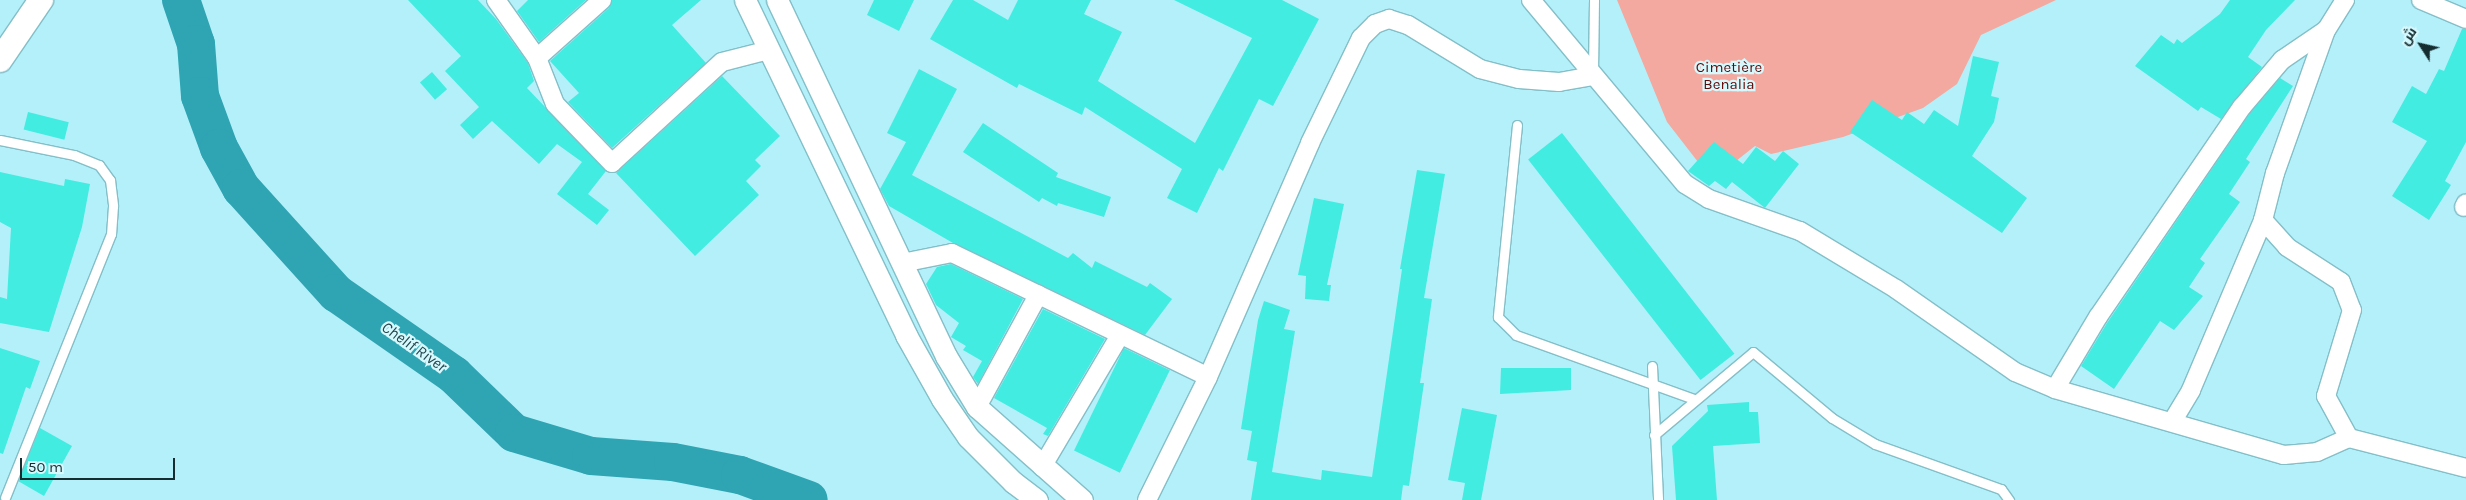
<!DOCTYPE html>
<html>
<head>
<meta charset="utf-8">
<style>
  body { margin:0 }
  #map { position:relative; width:2466px; height:500px; overflow:hidden; background:#b4f0fa; font-family:Karla,Cairo,sans-serif }
  div>[style] { position:absolute }
  .green>* { inset:0; background:#f3a99f }
  .river>* { height:38px; margin:-19px; padding:0 19px; transform-origin:19px; border-radius:19px; background:#2fa4b3 }
  .building>* { inset:0; background:#42ece1; transform-origin:0 0 }
  .roads { filter:drop-shadow(1px 0 #84bfc8) drop-shadow(-1px 0 #84bfc8) drop-shadow(0 1px #84bfc8) drop-shadow(0 -1px #84bfc8) }
  .service>* { height:9px; margin:-4.5px; padding:0 4.5px; transform-origin:4.5px; border-radius:4.5px; background:#fff }
  .minor>* { height:18px; margin:-9px; padding:0 9px; transform-origin:9px; border-radius:9px; background:#fff }
  .tertiary>* { height:21px; margin:-10.5px; padding:0 10.5px; transform-origin:10.5px; border-radius:10.5px; background:#fff }
  .secondary>* { height:24px; margin:-12px; padding:0 12px; transform-origin:12px; border-radius:12px; background:#fff }
  span { translate:-50% -50%; white-space:nowrap; text-align:center; line-height:1.15; -webkit-text-stroke:4.5px #d6f9fe; paint-order:stroke }
  .park-label { font-size:15px; color:#600807 }
  .water-label { font-size:16px; color:#25464c; font-style:italic }
  .north { position:absolute; left:2396px; top:20px; width:50px; height:50px; -webkit-text-stroke:4px #d6f9fe; paint-order:stroke; rotate:305deg; font-size:14px; font-weight:700; line-height:20px; text-align:center; color:#142d30 }
  .north::after { content:''; display:block; margin:auto; width:18px; height:22px; background:#142d30; clip-path:polygon(50% 0,100% 100%,50% 72%,0 100%) }
  .scale { position:absolute; left:20px; top:458px; width:155px; height:22px; box-sizing:border-box; border:2px solid #142d30; border-top:0; padding-left:6px; font-size:15px; line-height:18px; white-space:nowrap; color:#142d30; -webkit-text-stroke:4px #d6f9fe; paint-order:stroke }
</style>
</head>
<body>
<div id="map">
  <div class="green">
    <div style="clip-path:polygon(1617px 0,2056px 0,1981px 35px,1957px 84px,1923px 108px,1843px 137px,1771px 154px,1755px 146px,1712px 180px,1667px 122px)"></div>
  </div>
  <div class="river">
    <div style="left:181px;top:0;width:46px;rotate:71.2deg"></div>
    <div style="left:196px;top:44px;width:52px;rotate:85.6deg"></div>
    <div style="left:200px;top:96px;width:55px;rotate:69.9deg"></div>
    <div style="left:219px;top:148px;width:46px;rotate:61.2deg"></div>
    <div style="left:241px;top:188px;width:142px;rotate:47.9deg"></div>
    <div style="left:336px;top:293px;width:144px;rotate:34.8deg"></div>
    <div style="left:454px;top:375px;width:83px;rotate:44deg"></div>
    <div style="left:514px;top:433px;width:80px;rotate:16.6deg"></div>
    <div style="left:591px;top:456px;width:82px;rotate:4.2deg"></div>
    <div style="left:673px;top:462px;width:68px;rotate:11deg"></div>
    <div style="left:740px;top:475px;width:73px;rotate:19.9deg"></div>
  </div>
  <div class="building">
    <div style="clip-path:polygon(408px 0,478px 0,496px 19px,528px 63px,534px 81px,527px 88px,606px 171px,588px 194px,609px 210px,597px 225px,557px 194px,582px 162px,557px 144px,539px 164px,492px 121px,473px 139px,460px 125px,479px 107px,445px 71px,461px 56px)"></div>
    <div style="clip-path:polygon(528px 0,586px 0,539px 42px,517px 11px)"></div>
    <div style="clip-path:polygon(612px 0,701px 0,672px 25px,706px 63px,612px 148px,568px 102px,579px 93px,550px 61px,609px 8px)"></div>
    <div style="clip-path:polygon(874px 0,914px 0,899px 31px,867px 15px)"></div>
    <div style="clip-path:polygon(953px 0,973px 0,1008px 20px,1018px 0,1091px 0,1084px 14px,1122px 32px,1098px 81px,1195px 143px,1252px 38px,1174px 0,1282px 0,1319px 19px,1273px 106px,1259px 99px,1223px 171px,1219px 168px,1197px 213px,1167px 198px,1182px 169px,1085px 107px,1082px 115px,1019px 84px,1017px 88px,930px 39px)"></div>
    <div style="clip-path:polygon(2230px 0,2295px 0,2266px 30px,2248px 57px,2262px 67px,2221px 119px,2201px 107px,2198px 111px,2135px 66px,2161px 35px,2174px 44px,2177px 39px,2182px 43px,2220px 14px)"></div>
    <div style="clip-path:polygon(2462px 29px,2466px 29px,2466px 142px,2445px 181px,2451px 185px,2429px 220px,2392px 196px,2427px 141px,2392px 122px,2412px 86px,2426px 94px,2439px 69px,2444px 71px)"></div>
    <div style="clip-path:polygon(1973px 56px,1999px 62px,1991px 96px,1999px 98px,1994px 122px,1972px 156px,2027px 198px,2002px 233px,1850px 132px,1872px 100px,1902px 120px,1907px 112px,1924px 124px,1934px 110px,1958px 126px)"></div>
    <div style="clip-path:polygon(919px 69px,957px 89px,912px 175px,1068px 258px,1073px 253px,1092px 268px,1095px 261px,1147px 287px,1150px 283px,1172px 299px,1145px 335px,953px 243px,889px 206px,880px 189px,906px 142px,887px 133px)"></div>
    <div style="left:432px;top:72px;width:23px;height:16px;rotate:49deg"></div>
    <div style="clip-path:polygon(722px 76px,780px 136px,755px 160px,761px 166px,746px 181px,759px 195px,695px 256px,616px 173px)"></div>
    <div style="clip-path:polygon(2280px 78px,2293px 86px,2246px 159px,2250px 162px,2229px 194px,2240px 202px,2200px 259px,2205px 263px,2189px 287px,2203px 296px,2174px 330px,2160px 321px,2114px 389px,2081px 366px,2107px 323px,2250px 113px)"></div>
    <div style="left:28px;top:112px;width:42px;height:18px;rotate:14deg"></div>
    <div style="clip-path:polygon(983px 123px,1058px 173px,1056px 177px,1111px 197px,1104px 217px,1058px 203px,1057px 206px,1042px 198px,1039px 202px,963px 152px)"></div>
    <div style="left:1562px;top:133px;width:280px;height:43px;rotate:52deg"></div>
    <div style="clip-path:polygon(1714px 142px,1743px 164px,1756px 147px,1775px 161px,1783px 151px,1799px 164px,1765px 208px,1732px 182px,1726px 189px,1715px 181px,1709px 186px,1688px 171px)"></div>
    <div style="clip-path:polygon(1417px 170px,1445px 174px,1424px 298px,1432px 299px,1420px 383px,1424px 383px,1409px 486px,1403px 485px,1401px 500px,1251px 500px,1257px 462px,1247px 460px,1252px 431px,1241px 429px,1258px 320px,1264px 301px,1290px 310px,1284px 329px,1295px 331px,1272px 472px,1321px 480px,1322px 470px,1372px 477px,1402px 269px,1400px 269px)"></div>
    <div style="clip-path:polygon(0 172px,64px 186px,65px 179px,90px 184px,82px 227px,49px 332px,0 323px,0 297px,7px 299px,11px 228px,0 222px)"></div>
    <div style="clip-path:polygon(1314px 198px,1344px 204px,1327px 285px,1331px 285px,1329px 301px,1305px 299px,1306px 276px,1298px 275px)"></div>
    <div style="clip-path:polygon(951px 264px,1023px 299px,978px 384px,973px 377px,982px 361px,963px 350px,966px 346px,951px 337px,959px 323px,936px 305px,926px 284px,937px 267px)"></div>
    <div style="clip-path:polygon(1043px 309px,1105px 339px,1048px 436px,1043px 434px,1047px 428px,994px 398px)"></div>
    <div style="clip-path:polygon(0 348px,40px 361px,30px 389px,26px 387px,3px 454px,0 453px)"></div>
    <div style="left:1124px;top:348px;width:51px;height:114px;rotate:26deg"></div>
    <div style="clip-path:polygon(1501px 368px,1571px 368px,1571px 390px,1500px 394px)"></div>
    <div style="clip-path:polygon(1749px 402px,1749px 412px,1758px 412px,1760px 443px,1713px 446px,1717px 500px,1676px 500px,1672px 446px,1708px 411px,1707px 405px)"></div>
    <div style="clip-path:polygon(1462px 408px,1497px 415px,1481px 500px,1462px 500px,1465px 483px,1448px 480px)"></div>
    <div style="clip-path:polygon(40px 428px,72px 446px,44px 496px,18px 481px)"></div>
  </div>
  <div class="roads">
    <div class="service">
      <div style="left:1593px;top:72px;width:72px;rotate:-89.2deg"></div>
      <div style="left:1517px;top:125px;width:193px;rotate:95.7deg"></div>
      <div style="left:1498px;top:317px;width:25px;rotate:45deg"></div>
      <div style="left:1516px;top:335px;width:189px;rotate:19.8deg"></div>
      <div style="left:0;top:140px;width:76px;rotate:11.5deg"></div>
      <div style="left:74px;top:155px;width:27px;rotate:22deg"></div>
      <div style="left:99px;top:165px;width:19px;rotate:54deg"></div>
      <div style="left:110px;top:180px;width:26px;rotate:83deg"></div>
      <div style="left:113px;top:206px;width:28px;rotate:94deg"></div>
      <div style="left:111px;top:234px;width:284px;rotate:111.9deg"></div>
      <div style="left:1652px;top:366px;width:134px;rotate:87.4deg"></div>
      <div style="left:1654px;top:435px;width:129px;rotate:-40deg"></div>
      <div style="left:1753px;top:352px;width:103px;rotate:39.9deg"></div>
      <div style="left:1832px;top:418px;width:50px;rotate:31.2deg"></div>
      <div style="left:1875px;top:444px;width:134px;rotate:19.7deg"></div>
      <div style="left:2001px;top:489px;width:14px;rotate:54deg"></div>
    </div>
    <div class="minor">
      <div style="left:496px;top:0;width:71px;rotate:54.7deg"></div>
      <div style="left:537px;top:58px;width:49px;rotate:68.6deg"></div>
      <div style="left:555px;top:104px;width:82px;rotate:46deg"></div>
      <div style="left:612px;top:163px;width:149px;rotate:-42.6deg"></div>
      <div style="left:722px;top:62px;width:49px;rotate:-14.3deg"></div>
      <div style="left:1531px;top:0;width:240px;rotate:50.1deg"></div>
      <div style="left:1685px;top:184px;width:28px;rotate:32deg"></div>
      <div style="left:1709px;top:199px;width:96px;rotate:19.4deg"></div>
      <div style="left:1800px;top:231px;width:112px;rotate:31.1deg"></div>
      <div style="left:1896px;top:289px;width:145px;rotate:34.9deg"></div>
      <div style="left:2015px;top:372px;width:43px;rotate:23deg"></div>
      <div style="left:2055px;top:389px;width:238px;rotate:16.1deg"></div>
      <div style="left:2284px;top:455px;width:33px;rotate:-5deg"></div>
      <div style="left:2317px;top:452px;width:35px;rotate:-24deg"></div>
      <div style="left:2345px;top:0;width:36px;rotate:122deg"></div>
      <div style="left:2326px;top:30px;width:152px;rotate:109.6deg"></div>
      <div style="left:2275px;top:173px;width:49px;rotate:104.3deg"></div>
      <div style="left:2263px;top:220px;width:36px;rotate:48deg"></div>
      <div style="left:2287px;top:247px;width:64px;rotate:32.9deg"></div>
      <div style="left:2341px;top:282px;width:30px;rotate:69deg"></div>
      <div style="left:2352px;top:310px;width:90px;rotate:106.8deg"></div>
      <div style="left:2326px;top:396px;width:48px;rotate:61.3deg"></div>
      <div style="left:2349px;top:438px;width:121px;rotate:14.4deg"></div>
      <div style="left:2421px;top:0;width:49px;rotate:22.9deg"></div>
      <div style="left:537px;top:58px;width:87px;rotate:-41.7deg"></div>
      <div style="left:2464px;top:207px;width:4px;rotate:-63deg"></div>
      <div style="left:902px;top:263px;width:51px;rotate:-11.3deg"></div>
      <div style="left:952px;top:253px;width:284px;rotate:25.8deg"></div>
      <div style="left:2055px;top:389px;width:84px;rotate:-59.2deg"></div>
      <div style="left:2098px;top:317px;width:255px;rotate:-55.6deg"></div>
      <div style="left:2242px;top:107px;width:62px;rotate:-49.6deg"></div>
      <div style="left:2282px;top:60px;width:53px;rotate:-34.3deg"></div>
      <div style="left:977px;top:407px;width:128px;rotate:-61.4deg"></div>
      <div style="left:2172px;top:422px;width:37px;rotate:-59deg"></div>
      <div style="left:2191px;top:390px;width:185px;rotate:-67deg"></div>
      <div style="left:1042px;top:467px;width:153px;rotate:-59.4deg"></div>
      <div style="left:1147px;top:500px;width:137px;rotate:-63.6deg"></div>
      <div style="left:1208px;top:377px;width:255px;rotate:-66.4deg"></div>
      <div style="left:1310px;top:143px;width:117px;rotate:-64.1deg"></div>
      <div style="left:1361px;top:38px;width:20px;rotate:-45deg"></div>
      <div style="left:1375px;top:24px;width:15px;rotate:-20deg"></div>
      <div style="left:1389px;top:19px;width:20px;rotate:18deg"></div>
      <div style="left:1408px;top:25px;width:84px;rotate:31.4deg"></div>
      <div style="left:1480px;top:69px;width:40px;rotate:14.4deg"></div>
      <div style="left:1519px;top:79px;width:40px;rotate:4.3deg"></div>
      <div style="left:1559px;top:82px;width:35px;rotate:-10deg"></div>
    </div>
    <div class="tertiary">
      <div style="left:745px;top:0;width:372px;rotate:64.3deg"></div>
      <div style="left:906px;top:335px;width:73px;rotate:60.6deg"></div>
      <div style="left:942px;top:399px;width:46px;rotate:55.6deg"></div>
      <div style="left:968px;top:437px;width:64px;rotate:45deg"></div>
      <div style="left:1013px;top:482px;width:30px;rotate:37deg"></div>
      <div style="left:777px;top:0;width:394px;rotate:64.6deg"></div>
      <div style="left:946px;top:356px;width:60px;rotate:58.7deg"></div>
      <div style="left:977px;top:407px;width:140px;rotate:41.5deg"></div>
    </div>
    <div class="secondary">
      <div style="left:0;top:60px;width:73px;rotate:-55.7deg"></div>
    </div>
  </div>
  <div class="park-label">
    <span style="left:1729px;top:76px">Cimetière<br>Benalia</span>
  </div>
  <div class="water-label">
    <span style="left:414px;top:347px;rotate:35deg">Chelif River</span>
  </div>
  <div class="north">ش</div>
  <div class="scale">50 m</div>
</div>
</body>
</html>
